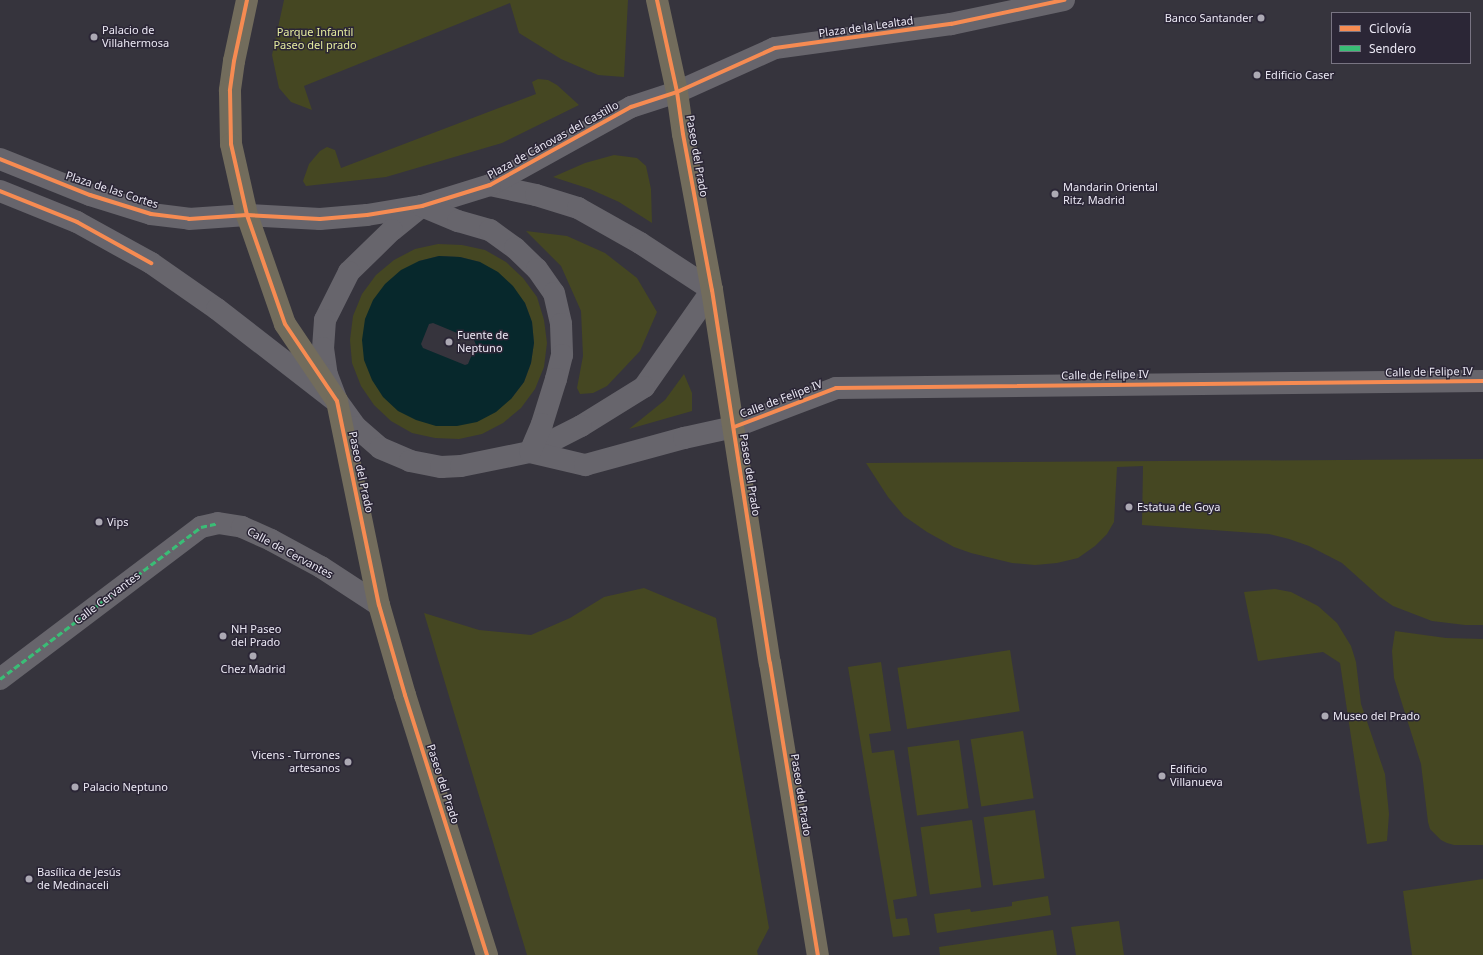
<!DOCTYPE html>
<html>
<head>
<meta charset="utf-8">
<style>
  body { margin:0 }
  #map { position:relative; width:1483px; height:955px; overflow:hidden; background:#36343d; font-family:"Noto Sans",sans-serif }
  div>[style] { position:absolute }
  .green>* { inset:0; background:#454722; transform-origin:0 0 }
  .water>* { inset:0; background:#07282c }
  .street>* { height:22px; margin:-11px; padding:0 11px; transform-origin:11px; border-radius:11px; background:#67656c }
  .secondary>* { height:22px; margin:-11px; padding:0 11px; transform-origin:11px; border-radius:11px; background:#67656c }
  .highway>* { height:22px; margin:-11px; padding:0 11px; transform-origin:11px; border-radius:11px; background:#726c5c }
  .quiet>* { height:3px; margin-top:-1.5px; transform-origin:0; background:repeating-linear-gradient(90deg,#3abd76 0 6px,transparent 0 9px) }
  .cycleway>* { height:4px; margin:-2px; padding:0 2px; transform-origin:2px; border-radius:2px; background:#f68b52 }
  .dots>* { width:11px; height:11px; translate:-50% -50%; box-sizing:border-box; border:2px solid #2b2636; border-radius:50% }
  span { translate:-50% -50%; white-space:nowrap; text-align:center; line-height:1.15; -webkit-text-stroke:3px #2b2636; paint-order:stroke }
  .poi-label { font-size:11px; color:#ebe8f4 }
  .right { translate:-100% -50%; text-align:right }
  .left { translate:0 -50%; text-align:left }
  .street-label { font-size:11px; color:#ebe8f4 }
  .park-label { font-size:11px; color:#e5ec9f }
  .legend { position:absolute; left:1331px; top:12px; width:140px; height:52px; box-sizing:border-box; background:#2b2636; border:1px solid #787482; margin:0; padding:5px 7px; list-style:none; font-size:12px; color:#ebe8f4 }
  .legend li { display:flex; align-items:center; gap:8px; height:20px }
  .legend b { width:20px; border:1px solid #787482 }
</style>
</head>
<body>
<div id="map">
  <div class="green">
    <div style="clip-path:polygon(284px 0,628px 0,624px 77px,598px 75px,561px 59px,519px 33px,510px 3px,304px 86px,312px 110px,291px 102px,279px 88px,272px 55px)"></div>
    <div style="clip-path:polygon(538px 79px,548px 80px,557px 85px,579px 105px,502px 143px,386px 177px,306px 186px,303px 181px,309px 164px,320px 151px,327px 147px,335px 150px,341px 168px,536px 94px,532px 82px)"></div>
    <div style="clip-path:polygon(614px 155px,637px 158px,646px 166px,651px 189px,652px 223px,619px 202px,590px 189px,553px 177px,585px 163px)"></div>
    <div style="clip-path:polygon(526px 231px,567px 236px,605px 253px,637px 278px,657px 312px,640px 351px,607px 386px,593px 393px,580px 394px,577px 388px,583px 356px,581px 311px,561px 266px)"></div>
    <div style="clip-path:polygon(evenodd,438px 244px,462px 245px,485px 250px,506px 262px,523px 278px,537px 297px,544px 320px,547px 343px,544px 367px,535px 389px,521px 408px,503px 423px,482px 434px,459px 439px,435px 438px,412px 433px,391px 421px,374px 405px,361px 386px,352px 363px,350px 340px,353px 316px,362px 294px,376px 275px,394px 260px,415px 249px,438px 244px,439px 256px,460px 257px,480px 262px,525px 303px,532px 322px,534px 343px,531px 363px,524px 382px,511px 399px,365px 319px,419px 261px,439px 256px)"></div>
    <div style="clip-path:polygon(684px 374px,692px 393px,692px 411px,629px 429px,665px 400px)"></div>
    <div style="clip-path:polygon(1483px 459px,1483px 625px,1465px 625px,1432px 621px,1393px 606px,1380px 597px,1342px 563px,1309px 546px,1289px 539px,1269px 534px,1142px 525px,1143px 466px,1117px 467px,1114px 522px,1107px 534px,1095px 546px,1078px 558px,1057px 563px,1035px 565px,1012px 563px,971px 553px,954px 547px,927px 532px,904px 516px,888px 497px,866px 463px)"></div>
    <div style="clip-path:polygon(644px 588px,716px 618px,769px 928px,757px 951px,758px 955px,527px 955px,424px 613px,479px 630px,531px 635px,570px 618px,604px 597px)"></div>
    <div style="clip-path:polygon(1275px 589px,1291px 592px,1318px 606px,1337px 623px,1351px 646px,1356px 662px,1361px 704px,1385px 774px,1389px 814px,1387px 841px,1367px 844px,1340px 663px,1323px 652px,1258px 661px,1244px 592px)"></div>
    <div style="clip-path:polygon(1395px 631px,1446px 638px,1483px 639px,1483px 845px,1454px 845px,1447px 843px,1441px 840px,1430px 829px,1428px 822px,1421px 764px,1394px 678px,1392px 651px)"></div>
    <div style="left:1010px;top:650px;width:62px;height:114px;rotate:81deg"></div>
    <div style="clip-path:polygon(881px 662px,891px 731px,869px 734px,872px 753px,894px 750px,917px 896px,893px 900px,896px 919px,907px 918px,910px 935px,893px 937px,848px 667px)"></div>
    <div style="left:1023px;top:731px;width:68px;height:53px;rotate:81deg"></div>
    <div style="left:959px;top:740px;width:69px;height:52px;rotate:82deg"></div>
    <div style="left:1035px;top:810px;width:69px;height:52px;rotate:82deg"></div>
    <div style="left:972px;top:820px;width:68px;height:52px;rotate:82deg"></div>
    <div style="clip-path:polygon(1483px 879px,1483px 955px,1412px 955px,1403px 891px)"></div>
    <div style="clip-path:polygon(1048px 896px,1051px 915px,937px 933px,934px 914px,970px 909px,971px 912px,1012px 906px,1012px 902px)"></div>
    <div style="clip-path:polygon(1119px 921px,1124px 955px,1076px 955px,1071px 927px)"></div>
    <div style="clip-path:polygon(1053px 930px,1057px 955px,940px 955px,939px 947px)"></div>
  </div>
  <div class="water">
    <div style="clip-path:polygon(evenodd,439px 256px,460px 257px,480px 262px,498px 272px,513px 286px,525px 303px,532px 322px,534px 343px,531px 363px,524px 382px,511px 399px,496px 412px,477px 422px,457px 426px,436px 426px,416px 420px,398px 411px,383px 397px,372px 380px,364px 360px,362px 340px,365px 319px,373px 300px,385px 284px,401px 270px,419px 261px,439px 256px,433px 323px,474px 340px,476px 345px,468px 364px,465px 365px,423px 348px,421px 344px,429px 324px,433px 323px)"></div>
  </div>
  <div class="street">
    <div style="left:0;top:159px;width:97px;rotate:21.8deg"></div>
    <div style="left:90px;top:195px;width:64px;rotate:17.3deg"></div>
    <div style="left:151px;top:214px;width:38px;rotate:7deg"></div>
    <div style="left:189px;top:219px;width:58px;rotate:-3.9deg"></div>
    <div style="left:247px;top:215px;width:73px;rotate:3.1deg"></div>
    <div style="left:320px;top:219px;width:47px;rotate:-4.9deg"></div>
    <div style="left:367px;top:215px;width:56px;rotate:-9.3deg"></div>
    <div style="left:490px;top:185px;width:47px;rotate:12.3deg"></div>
    <div style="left:536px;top:195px;width:44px;rotate:17.2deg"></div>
    <div style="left:578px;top:208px;width:71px;rotate:29.4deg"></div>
    <div style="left:640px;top:243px;width:86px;rotate:33.1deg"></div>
    <div style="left:712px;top:290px;width:118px;rotate:125deg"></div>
    <div style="left:644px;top:387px;width:74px;rotate:148.2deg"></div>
    <div style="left:581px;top:426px;width:57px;rotate:153deg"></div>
    <div style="left:0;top:679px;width:252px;rotate:-37.1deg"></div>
    <div style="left:201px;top:527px;width:17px;rotate:-13deg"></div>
    <div style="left:218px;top:523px;width:24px;rotate:9deg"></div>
    <div style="left:242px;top:527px;width:32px;rotate:24deg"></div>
    <div style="left:271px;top:540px;width:57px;rotate:28.4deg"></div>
    <div style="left:321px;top:567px;width:69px;rotate:33.2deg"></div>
  </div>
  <div class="secondary">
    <div style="left:1064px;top:0;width:116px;rotate:168deg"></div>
    <div style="left:951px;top:24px;width:178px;rotate:172.2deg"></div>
    <div style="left:775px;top:48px;width:107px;rotate:155.8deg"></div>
    <div style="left:677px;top:92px;width:48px;rotate:161.9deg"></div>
    <div style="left:631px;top:107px;width:161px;rotate:151deg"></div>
    <div style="left:490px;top:185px;width:71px;rotate:162.8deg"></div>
    <div style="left:422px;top:206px;width:38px;rotate:141deg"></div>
    <div style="left:392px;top:230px;width:60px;rotate:135.7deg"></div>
    <div style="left:349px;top:272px;width:54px;rotate:116.6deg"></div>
    <div style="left:325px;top:320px;width:28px;rotate:94deg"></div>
    <div style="left:323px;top:348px;width:27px;rotate:82deg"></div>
    <div style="left:327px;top:375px;width:28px;rotate:69deg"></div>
    <div style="left:337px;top:401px;width:32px;rotate:54deg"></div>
    <div style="left:356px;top:427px;width:32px;rotate:41deg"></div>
    <div style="left:380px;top:448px;width:33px;rotate:23deg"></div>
    <div style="left:410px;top:461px;width:32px;rotate:11deg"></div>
    <div style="left:441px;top:467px;width:20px;rotate:-3deg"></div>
    <div style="left:461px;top:466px;width:70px;rotate:-11.5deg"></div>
    <div style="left:530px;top:452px;width:57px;rotate:13.3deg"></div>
    <div style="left:585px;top:465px;width:103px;rotate:-15.3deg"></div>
    <div style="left:684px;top:438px;width:51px;rotate:-12.4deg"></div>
    <div style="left:734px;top:427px;width:109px;rotate:-20.9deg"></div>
    <div style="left:836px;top:388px;width:647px;rotate:-0.62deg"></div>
    <div style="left:0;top:191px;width:83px;rotate:21.9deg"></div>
    <div style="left:77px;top:222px;width:85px;rotate:29deg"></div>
    <div style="left:151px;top:263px;width:80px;rotate:34.9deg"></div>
    <div style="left:217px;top:309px;width:147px;rotate:37.8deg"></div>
    <div style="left:422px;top:206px;width:39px;rotate:23deg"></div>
    <div style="left:458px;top:221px;width:33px;rotate:16deg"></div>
    <div style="left:490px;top:230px;width:31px;rotate:36deg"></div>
    <div style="left:515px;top:248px;width:30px;rotate:44deg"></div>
    <div style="left:537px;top:269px;width:29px;rotate:55deg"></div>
    <div style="left:554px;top:293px;width:32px;rotate:77deg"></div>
    <div style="left:561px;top:324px;width:31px;rotate:88deg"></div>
    <div style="left:562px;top:355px;width:25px;rotate:104deg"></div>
    <div style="left:556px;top:379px;width:47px;rotate:107.3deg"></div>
    <div style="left:542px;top:424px;width:30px;rotate:113deg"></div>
  </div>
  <div class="highway">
    <div style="left:247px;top:0;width:62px;rotate:102deg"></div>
    <div style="left:234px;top:61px;width:30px;rotate:98deg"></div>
    <div style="left:230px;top:91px;width:53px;rotate:88.9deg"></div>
    <div style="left:231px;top:144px;width:73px;rotate:77.3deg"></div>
    <div style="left:247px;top:215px;width:115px;rotate:70.8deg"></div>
    <div style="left:285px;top:324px;width:93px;rotate:56deg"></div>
    <div style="left:337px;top:401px;width:208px;rotate:78.4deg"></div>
    <div style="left:379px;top:605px;width:94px;rotate:73.9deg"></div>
    <div style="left:405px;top:695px;width:273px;rotate:72.5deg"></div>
    <div style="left:657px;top:0;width:94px;rotate:77.7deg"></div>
    <div style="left:677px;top:92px;width:42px;rotate:81.9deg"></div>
    <div style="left:683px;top:134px;width:159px;rotate:79.5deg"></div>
    <div style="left:712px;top:290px;width:377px;rotate:81.2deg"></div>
    <div style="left:770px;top:663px;width:296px;rotate:80.7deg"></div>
  </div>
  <div class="quiet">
    <div style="left:0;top:679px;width:252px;rotate:-37.1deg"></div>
    <div style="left:201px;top:527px;width:17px;rotate:-13deg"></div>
  </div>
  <div class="cycleway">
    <div style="left:247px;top:0;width:62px;rotate:102deg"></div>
    <div style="left:234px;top:61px;width:30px;rotate:98deg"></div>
    <div style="left:230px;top:91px;width:53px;rotate:88.9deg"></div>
    <div style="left:231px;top:144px;width:73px;rotate:77.3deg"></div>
    <div style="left:247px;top:215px;width:115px;rotate:70.8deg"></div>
    <div style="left:285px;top:324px;width:93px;rotate:56deg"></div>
    <div style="left:337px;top:401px;width:208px;rotate:78.4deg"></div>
    <div style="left:379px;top:605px;width:94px;rotate:73.9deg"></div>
    <div style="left:405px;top:695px;width:273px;rotate:72.5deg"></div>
    <div style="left:657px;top:0;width:94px;rotate:77.7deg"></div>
    <div style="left:677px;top:92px;width:42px;rotate:81.9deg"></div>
    <div style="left:683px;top:134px;width:159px;rotate:79.5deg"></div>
    <div style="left:712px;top:290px;width:377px;rotate:81.2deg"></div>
    <div style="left:770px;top:663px;width:296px;rotate:80.7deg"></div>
    <div style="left:0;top:159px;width:97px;rotate:21.8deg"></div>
    <div style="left:90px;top:195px;width:64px;rotate:17.3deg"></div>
    <div style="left:151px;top:214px;width:38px;rotate:7deg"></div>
    <div style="left:189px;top:219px;width:58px;rotate:-3.9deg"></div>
    <div style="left:247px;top:215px;width:73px;rotate:3.1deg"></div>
    <div style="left:320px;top:219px;width:47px;rotate:-4.9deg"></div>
    <div style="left:367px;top:215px;width:56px;rotate:-9.3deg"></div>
    <div style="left:422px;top:206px;width:71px;rotate:-17.2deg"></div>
    <div style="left:490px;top:185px;width:161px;rotate:-29deg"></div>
    <div style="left:631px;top:107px;width:48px;rotate:-18.1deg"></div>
    <div style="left:677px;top:92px;width:107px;rotate:-24.2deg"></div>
    <div style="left:775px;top:48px;width:178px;rotate:-7.8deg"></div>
    <div style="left:951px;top:24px;width:116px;rotate:-12deg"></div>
    <div style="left:0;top:191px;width:83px;rotate:21.9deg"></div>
    <div style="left:77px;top:222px;width:85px;rotate:29deg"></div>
    <div style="left:734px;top:427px;width:109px;rotate:-20.9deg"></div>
    <div style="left:836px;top:388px;width:647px;rotate:-0.62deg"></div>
  </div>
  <div class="dots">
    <div style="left:1261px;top:18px;background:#aca9b4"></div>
    <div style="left:94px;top:37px;background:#aca9b4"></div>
    <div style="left:1257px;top:75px;background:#aca9b4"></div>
    <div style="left:1055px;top:194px;background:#aca9b4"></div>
    <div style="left:449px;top:342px;background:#aca9b4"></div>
    <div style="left:1129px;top:507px;background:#aca9b4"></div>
    <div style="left:99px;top:522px;background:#aca9b4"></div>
    <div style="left:223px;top:636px;background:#aca9b4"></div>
    <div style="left:253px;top:656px;background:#aca9b4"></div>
    <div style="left:1325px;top:716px;background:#aca9b4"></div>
    <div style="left:348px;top:762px;background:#aca9b4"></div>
    <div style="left:1162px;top:776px;background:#aca9b4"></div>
    <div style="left:75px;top:787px;background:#aca9b4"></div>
    <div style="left:29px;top:879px;background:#aca9b4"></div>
  </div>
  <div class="poi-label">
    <span class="right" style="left:1253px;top:18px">Banco Santander</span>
    <span class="left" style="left:102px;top:37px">Palacio de<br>Villahermosa</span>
    <span class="left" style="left:1265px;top:75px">Edificio Caser</span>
    <span class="left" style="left:1063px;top:194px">Mandarin Oriental<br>Ritz, Madrid</span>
    <span class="left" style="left:457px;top:342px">Fuente de<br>Neptuno</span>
    <span class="left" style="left:1137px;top:507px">Estatua de Goya</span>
    <span class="left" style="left:107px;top:522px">Vips</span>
    <span class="left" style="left:231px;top:636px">NH Paseo<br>del Prado</span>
    <span style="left:253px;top:669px">Chez Madrid</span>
    <span class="left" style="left:1333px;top:716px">Museo del Prado</span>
    <span class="right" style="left:340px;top:762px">Vicens - Turrones<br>artesanos</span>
    <span class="left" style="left:1170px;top:776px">Edificio<br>Villanueva</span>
    <span class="left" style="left:83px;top:787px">Palacio Neptuno</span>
    <span class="left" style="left:37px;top:879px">Basílica de Jesús<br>de Medinaceli</span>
  </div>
  <div class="street-label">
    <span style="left:866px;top:27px;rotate:-8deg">Plaza de la Lealtad</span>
    <span style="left:553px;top:140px;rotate:-29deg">Plaza de Cánovas del Castillo</span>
    <span style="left:697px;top:156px;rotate:80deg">Paseo del Prado</span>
    <span style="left:112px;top:190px;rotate:18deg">Plaza de las Cortes</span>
    <span style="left:1429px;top:372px;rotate:-1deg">Calle de Felipe IV</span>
    <span style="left:1105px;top:375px;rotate:-1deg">Calle de Felipe IV</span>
    <span style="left:781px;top:399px;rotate:-21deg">Calle de Felipe IV</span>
    <span style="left:361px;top:472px;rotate:78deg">Paseo del Prado</span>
    <span style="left:750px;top:475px;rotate:81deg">Paseo del Prado</span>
    <span style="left:290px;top:553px;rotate:28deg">Calle de Cervantes</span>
    <span style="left:107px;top:598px;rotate:-37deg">Calle Cervantes</span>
    <span style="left:443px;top:784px;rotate:72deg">Paseo del Prado</span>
    <span style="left:801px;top:795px;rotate:81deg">Paseo del Prado</span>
  </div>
  <div class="park-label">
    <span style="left:315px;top:39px">Parque Infantil<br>Paseo del prado</span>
  </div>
  <ul class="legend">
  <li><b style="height:5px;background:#f68b52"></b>Ciclovía</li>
  <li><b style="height:5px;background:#3abd76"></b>Sendero</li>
  </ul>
</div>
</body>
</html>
